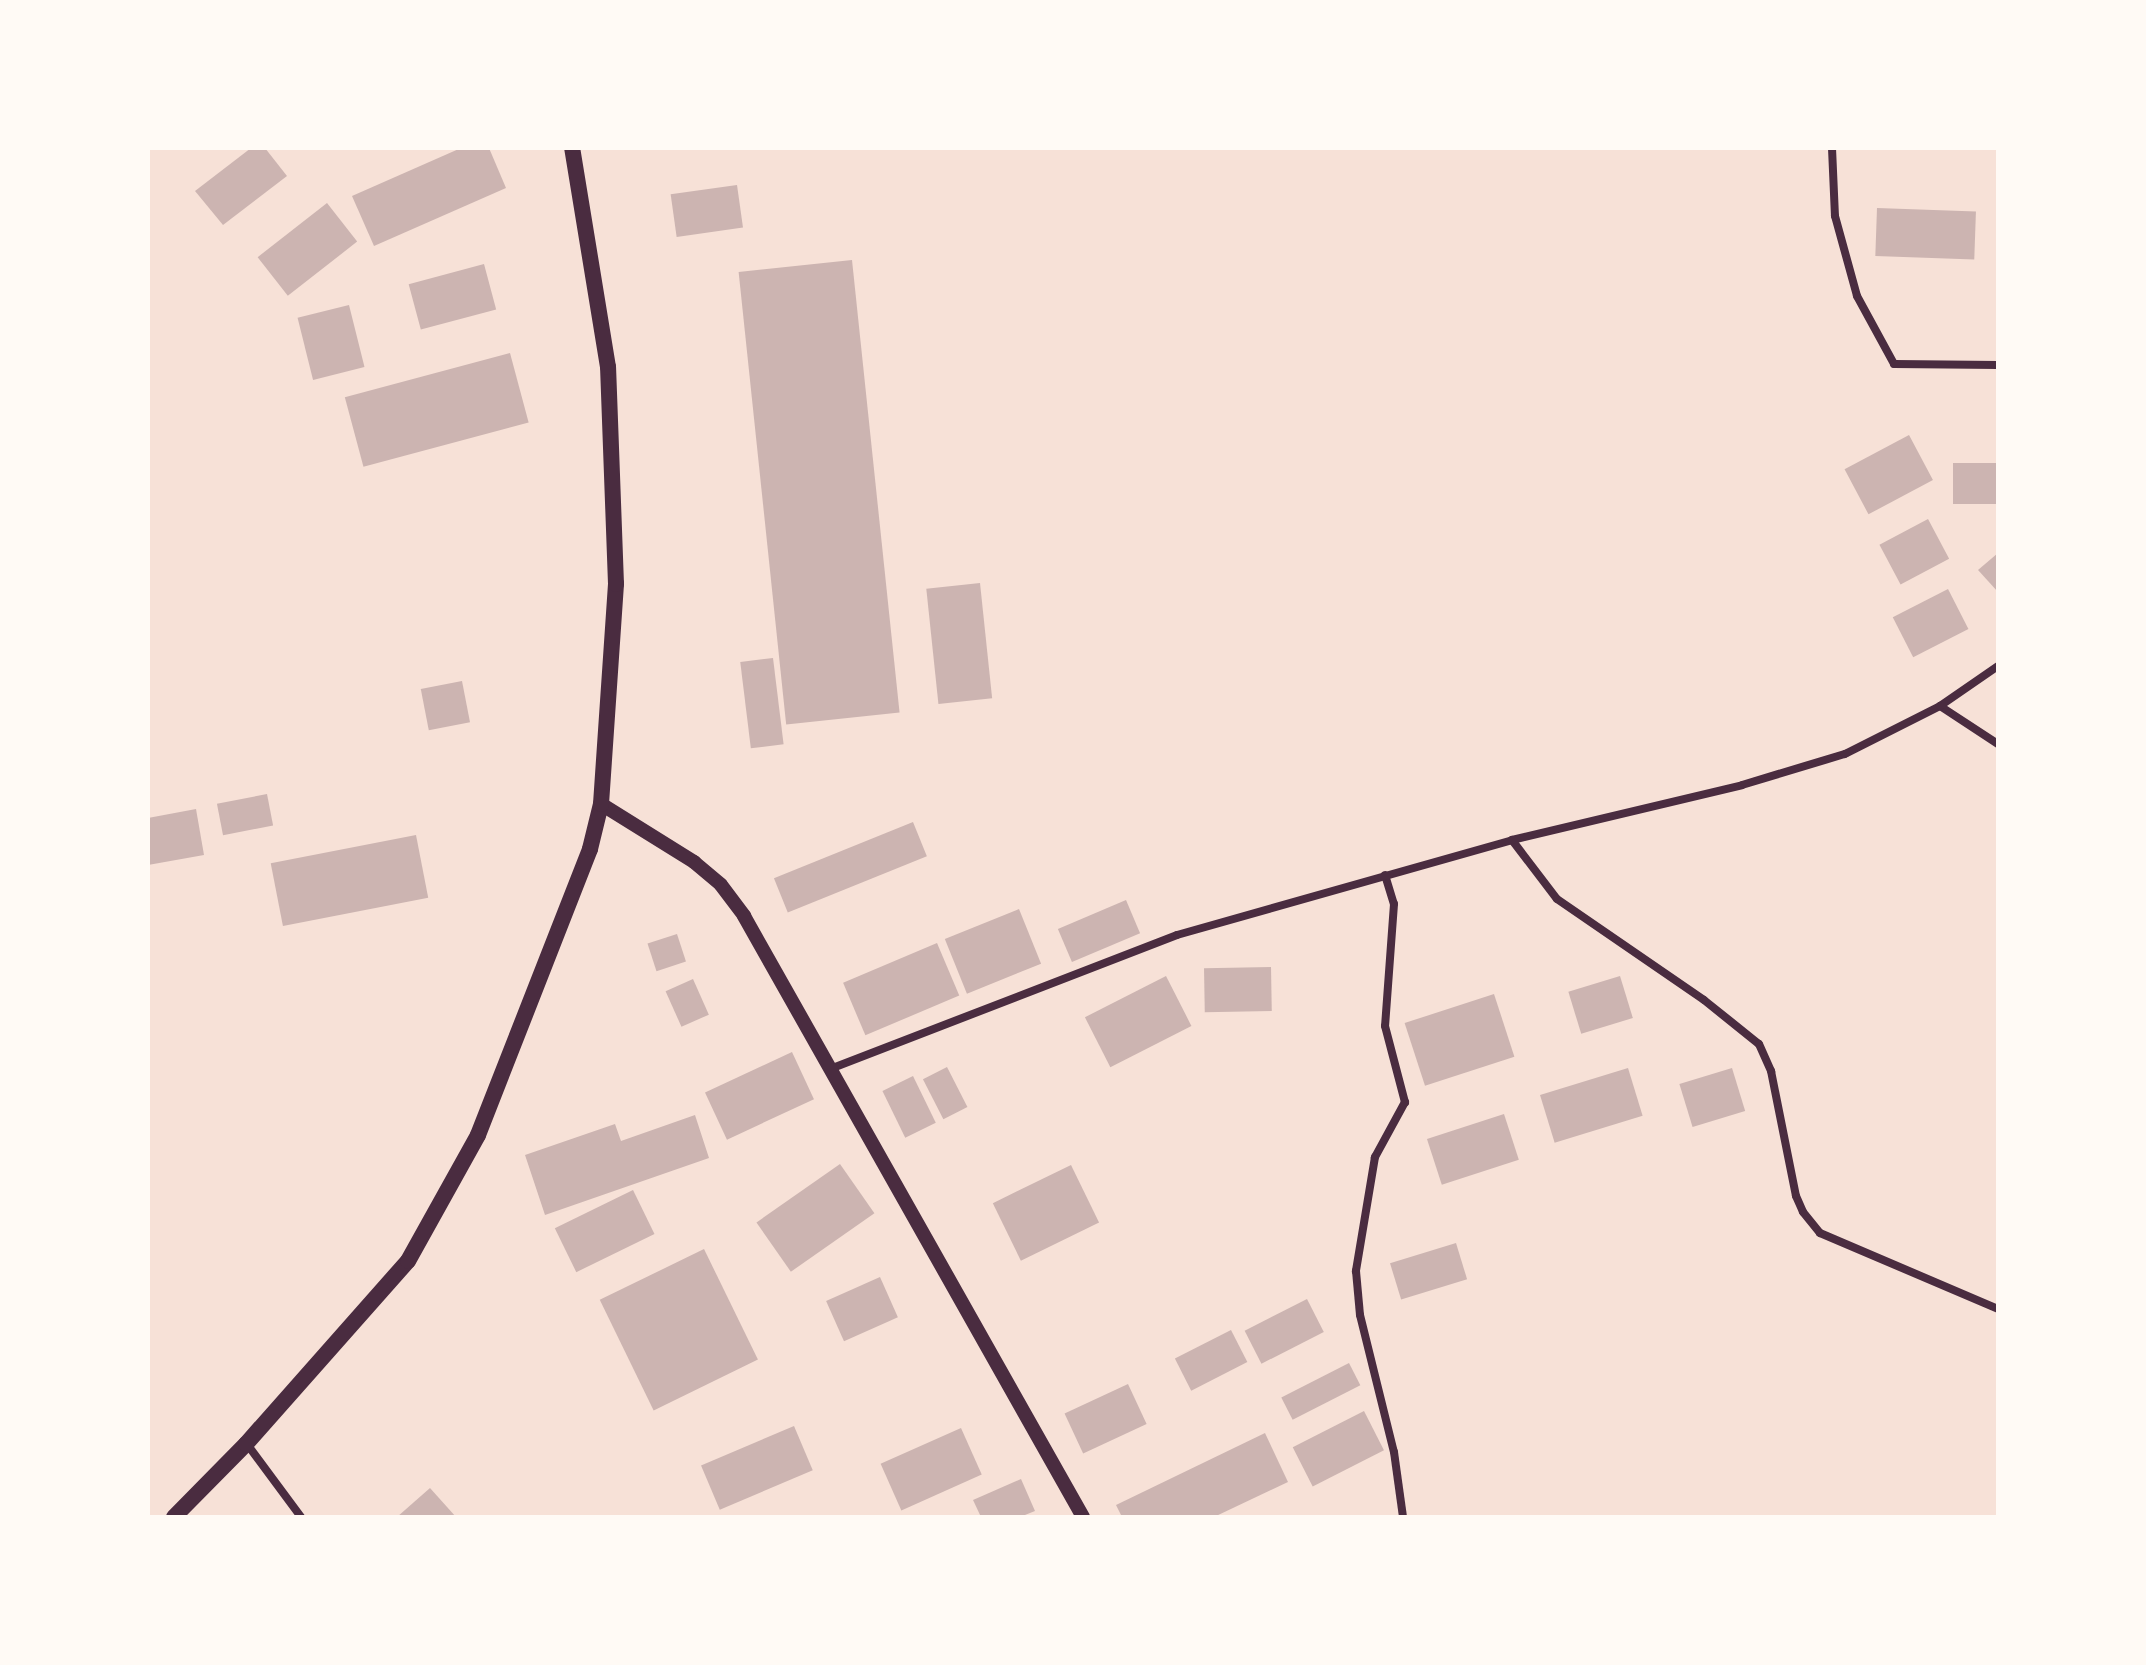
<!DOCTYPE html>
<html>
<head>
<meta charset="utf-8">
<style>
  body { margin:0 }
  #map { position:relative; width:2146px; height:1665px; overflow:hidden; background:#f7e1d7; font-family:Commissioner,sans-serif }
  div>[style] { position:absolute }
  .building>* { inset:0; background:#ccb4b1; transform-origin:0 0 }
  .minor>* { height:8px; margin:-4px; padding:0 4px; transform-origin:4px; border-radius:4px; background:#4a2c40 }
  .tertiary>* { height:14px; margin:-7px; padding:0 7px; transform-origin:7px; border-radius:7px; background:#4a2c40 }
  .secondary>* { height:16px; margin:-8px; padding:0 8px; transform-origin:8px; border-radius:8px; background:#4a2c40 }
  span { translate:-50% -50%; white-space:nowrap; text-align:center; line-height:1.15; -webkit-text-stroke:6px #fffaf5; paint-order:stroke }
  .frame { position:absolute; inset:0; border:150px solid #fffaf5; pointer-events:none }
</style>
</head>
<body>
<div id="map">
  <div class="building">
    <div style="clip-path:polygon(251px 148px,265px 148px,287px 176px,223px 225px,195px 191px)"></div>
    <div style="clip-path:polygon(461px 148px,489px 148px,506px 188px,374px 246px,352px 196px)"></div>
    <div style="left:737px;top:185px;width:43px;height:67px;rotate:82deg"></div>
    <div style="left:327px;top:203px;width:49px;height:88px;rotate:52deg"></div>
    <div style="left:1877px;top:208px;width:99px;height:48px;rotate:2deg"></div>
    <div style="left:852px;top:260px;width:455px;height:114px;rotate:84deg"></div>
    <div style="left:484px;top:264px;width:47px;height:78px;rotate:75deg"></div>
    <div style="left:349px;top:305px;width:64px;height:53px;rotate:76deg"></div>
    <div style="left:510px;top:353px;width:72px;height:171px;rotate:75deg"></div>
    <div style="left:1909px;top:435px;width:51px;height:73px;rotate:62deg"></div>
    <div style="left:1998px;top:463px;width:41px;height:45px;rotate:90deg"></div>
    <div style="left:1928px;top:519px;width:45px;height:55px;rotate:62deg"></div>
    <div style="clip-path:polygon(1998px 553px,1998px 592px,1978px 570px)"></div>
    <div style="left:980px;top:583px;width:116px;height:54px;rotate:84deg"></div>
    <div style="left:1948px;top:589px;width:45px;height:62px;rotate:63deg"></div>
    <div style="left:773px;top:658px;width:87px;height:33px;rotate:83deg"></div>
    <div style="left:462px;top:681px;width:42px;height:42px;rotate:79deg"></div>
    <div style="left:267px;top:794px;width:32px;height:51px;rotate:79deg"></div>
    <div style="clip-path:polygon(196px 809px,204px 855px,148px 865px,148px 818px)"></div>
    <div style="left:913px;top:822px;width:37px;height:150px;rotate:68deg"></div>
    <div style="left:416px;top:835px;width:64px;height:148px;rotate:79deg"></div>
    <div style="left:1126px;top:900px;width:36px;height:74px;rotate:67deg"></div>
    <div style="left:1019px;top:909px;width:59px;height:80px;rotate:68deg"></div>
    <div style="left:677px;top:934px;width:29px;height:31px;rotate:72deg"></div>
    <div style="left:937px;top:943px;width:57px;height:102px;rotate:67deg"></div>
    <div style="left:1271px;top:967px;width:44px;height:67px;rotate:89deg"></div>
    <div style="left:1166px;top:976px;width:56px;height:91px;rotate:63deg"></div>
    <div style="left:1620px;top:976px;width:44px;height:54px;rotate:73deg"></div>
    <div style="left:693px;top:979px;width:39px;height:30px;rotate:66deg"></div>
    <div style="left:1494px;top:994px;width:66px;height:94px;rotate:72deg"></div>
    <div style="left:792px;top:1052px;width:52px;height:96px;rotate:65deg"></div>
    <div style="left:947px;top:1067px;width:45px;height:27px;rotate:63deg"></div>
    <div style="left:1628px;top:1068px;width:50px;height:92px;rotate:73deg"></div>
    <div style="left:1732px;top:1068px;width:45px;height:55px;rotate:73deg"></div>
    <div style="left:913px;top:1076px;width:52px;height:34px;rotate:64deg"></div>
    <div style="left:1504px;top:1114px;width:48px;height:81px;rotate:72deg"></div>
    <div style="clip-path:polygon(695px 1115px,709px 1158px,545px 1215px,525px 1155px,615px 1124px,621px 1141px)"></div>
    <div style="left:840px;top:1164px;width:60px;height:102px;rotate:55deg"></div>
    <div style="left:1071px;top:1165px;width:64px;height:87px;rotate:64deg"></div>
    <div style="left:633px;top:1190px;width:49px;height:87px;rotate:64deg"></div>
    <div style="left:1456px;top:1243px;width:38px;height:69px;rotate:73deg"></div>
    <div style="left:704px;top:1249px;width:123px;height:116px;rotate:64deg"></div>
    <div style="left:880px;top:1277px;width:44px;height:59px;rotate:66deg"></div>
    <div style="left:1307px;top:1299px;width:37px;height:70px;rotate:63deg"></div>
    <div style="left:1231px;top:1330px;width:36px;height:63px;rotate:63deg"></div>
    <div style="left:1349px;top:1363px;width:25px;height:76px;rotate:63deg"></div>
    <div style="left:1128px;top:1384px;width:44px;height:70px;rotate:65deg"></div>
    <div style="left:1364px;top:1411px;width:44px;height:80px;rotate:63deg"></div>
    <div style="left:794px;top:1426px;width:48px;height:101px;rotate:67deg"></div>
    <div style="left:961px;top:1428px;width:51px;height:88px;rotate:66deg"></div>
    <div style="clip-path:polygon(1265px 1433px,1288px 1482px,1214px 1517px,1122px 1517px,1116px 1505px)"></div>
    <div style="clip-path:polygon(1021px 1479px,1035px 1511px,1020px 1517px,981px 1517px,973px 1500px)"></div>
    <div style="clip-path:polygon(430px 1488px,456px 1517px,397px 1517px)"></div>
  </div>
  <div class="minor">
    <div style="left:1832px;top:148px;width:68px;rotate:87.5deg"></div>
    <div style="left:1835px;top:216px;width:83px;rotate:74.6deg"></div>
    <div style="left:1857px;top:296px;width:77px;rotate:61.4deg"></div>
    <div style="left:1894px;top:364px;width:104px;rotate:0.6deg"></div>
    <div style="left:1940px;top:706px;width:69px;rotate:33.2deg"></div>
    <div style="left:1512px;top:840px;width:74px;rotate:52.7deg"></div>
    <div style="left:1557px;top:899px;width:178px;rotate:34.5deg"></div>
    <div style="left:1704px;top:1000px;width:70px;rotate:38.7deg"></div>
    <div style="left:1759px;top:1044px;width:30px;rotate:66deg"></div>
    <div style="left:1771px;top:1071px;width:127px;rotate:78.7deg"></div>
    <div style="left:1796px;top:1196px;width:17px;rotate:66deg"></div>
    <div style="left:1803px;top:1212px;width:27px;rotate:51deg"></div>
    <div style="left:1820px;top:1233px;width:194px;rotate:23.1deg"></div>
    <div style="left:1385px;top:875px;width:30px;rotate:73deg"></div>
    <div style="left:1394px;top:904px;width:122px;rotate:94.2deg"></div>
    <div style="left:1385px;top:1026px;width:79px;rotate:75.3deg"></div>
    <div style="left:1405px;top:1102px;width:63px;rotate:118.6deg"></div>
    <div style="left:1375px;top:1157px;width:116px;rotate:99.5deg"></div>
    <div style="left:1356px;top:1271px;width:44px;rotate:84.8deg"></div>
    <div style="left:1360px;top:1315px;width:141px;rotate:76.1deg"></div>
    <div style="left:1394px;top:1452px;width:66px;rotate:82.1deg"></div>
    <div style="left:830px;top:1069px;width:372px;rotate:-21.1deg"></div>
    <div style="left:1177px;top:935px;width:348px;rotate:-15.8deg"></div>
    <div style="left:1512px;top:840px;width:236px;rotate:-13.4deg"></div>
    <div style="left:1742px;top:785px;width:108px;rotate:-16.8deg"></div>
    <div style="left:1845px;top:754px;width:106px;rotate:-26.8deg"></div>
    <div style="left:1940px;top:706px;width:70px;rotate:-34.6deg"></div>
    <div style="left:247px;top:1444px;width:91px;rotate:53.5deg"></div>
  </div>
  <div class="tertiary">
    <div style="left:601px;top:804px;width:110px;rotate:31.9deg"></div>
    <div style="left:694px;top:862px;width:35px;rotate:40deg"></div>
    <div style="left:721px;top:885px;width:39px;rotate:53deg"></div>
    <div style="left:744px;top:916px;width:690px;rotate:60.57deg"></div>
  </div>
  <div class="secondary">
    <div style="left:174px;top:1517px;width:103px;rotate:-45.4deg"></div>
    <div style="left:246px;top:1444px;width:244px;rotate:-48.5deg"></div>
    <div style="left:408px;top:1261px;width:144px;rotate:-60.9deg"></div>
    <div style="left:478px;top:1135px;width:307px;rotate:-68.6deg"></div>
    <div style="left:590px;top:849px;width:46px;rotate:-76.3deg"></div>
    <div style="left:601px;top:804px;width:221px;rotate:-86.1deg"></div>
    <div style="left:616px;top:584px;width:217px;rotate:-92.1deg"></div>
    <div style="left:608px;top:367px;width:222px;rotate:-99.3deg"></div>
  </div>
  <div class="frame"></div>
</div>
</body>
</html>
